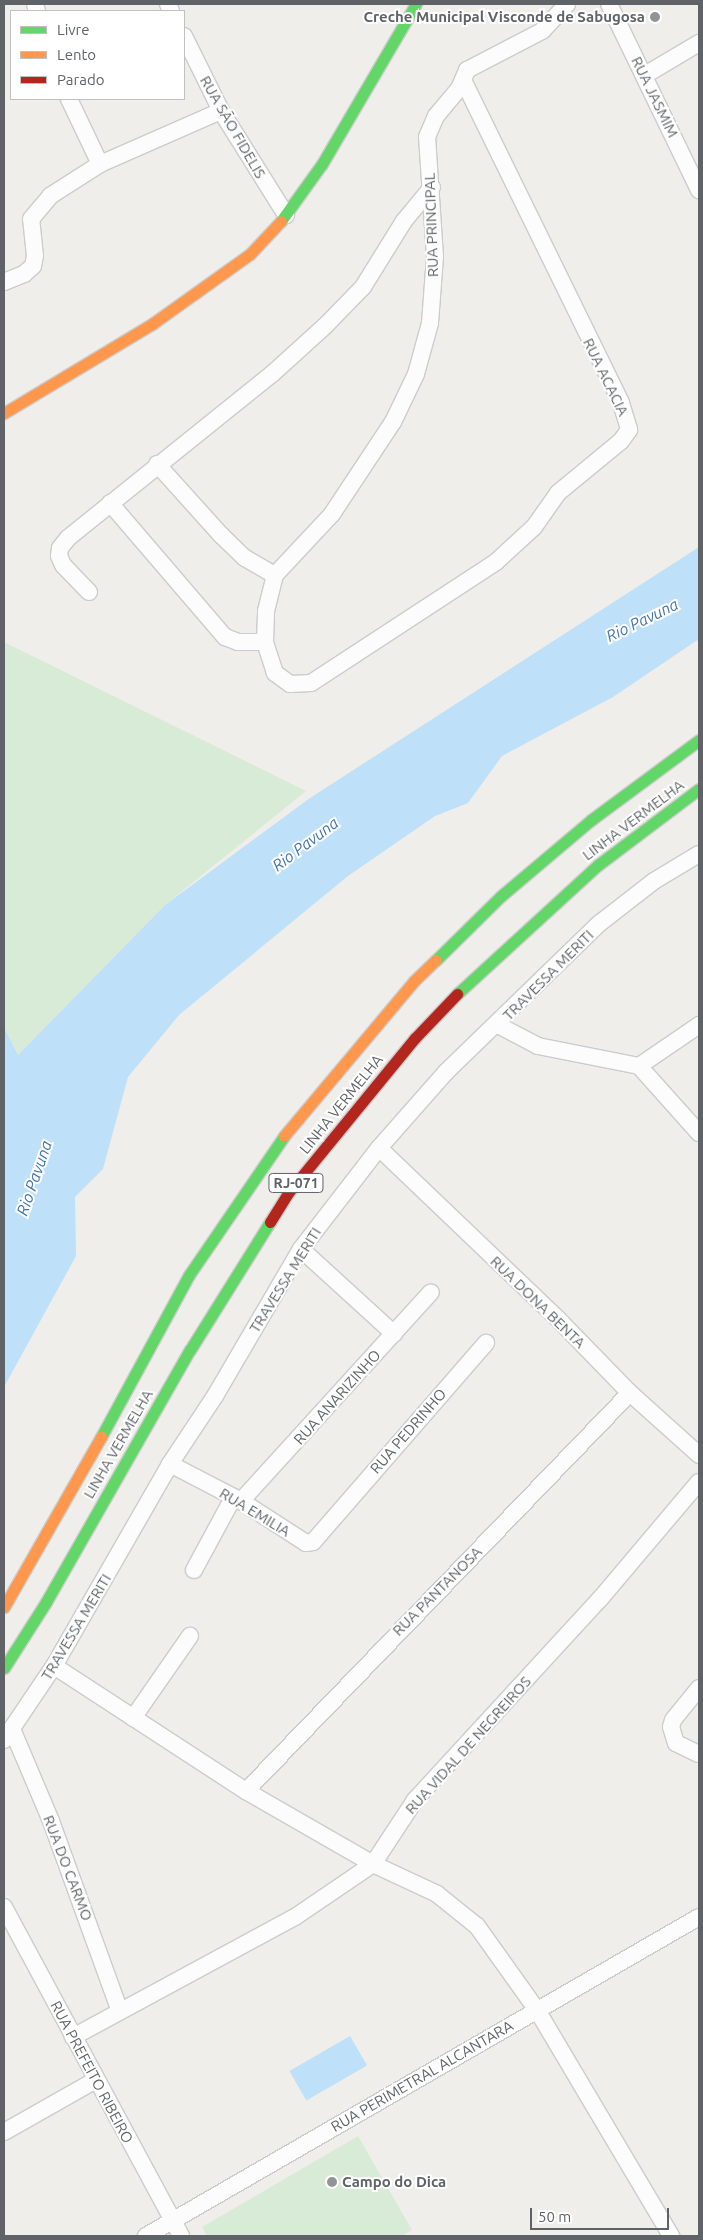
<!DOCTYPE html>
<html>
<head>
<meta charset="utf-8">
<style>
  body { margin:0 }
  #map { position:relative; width:703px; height:2240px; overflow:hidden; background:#efeeea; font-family:Ubuntu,sans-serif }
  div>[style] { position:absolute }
  .green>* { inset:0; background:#d8ebd6 }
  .water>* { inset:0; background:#bfe0f9; transform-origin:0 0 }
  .roads { filter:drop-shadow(1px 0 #cbcccc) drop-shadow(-1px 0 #cbcccc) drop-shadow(0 1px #cbcccc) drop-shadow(0 -1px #cbcccc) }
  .street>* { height:16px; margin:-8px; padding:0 8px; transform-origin:8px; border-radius:8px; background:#fdfcfc }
  .fast>* { height:11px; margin:-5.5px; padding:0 5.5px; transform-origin:5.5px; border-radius:5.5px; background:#63d668 }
  .slow>* { height:11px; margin:-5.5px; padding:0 5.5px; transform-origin:5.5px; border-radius:5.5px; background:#ff974d }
  .jam>* { height:11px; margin:-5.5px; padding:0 5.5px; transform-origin:5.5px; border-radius:5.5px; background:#b3261e }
  .dots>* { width:14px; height:14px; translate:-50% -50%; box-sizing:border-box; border:2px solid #fff; border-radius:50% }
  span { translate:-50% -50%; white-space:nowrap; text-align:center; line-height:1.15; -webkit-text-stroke:4px #fff; paint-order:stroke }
  .shield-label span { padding:1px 4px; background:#fff; border:1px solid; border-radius:4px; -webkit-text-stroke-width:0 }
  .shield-label { font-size:14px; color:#5f6368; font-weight:700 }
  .poi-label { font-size:15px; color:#5f6368; font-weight:700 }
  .right { translate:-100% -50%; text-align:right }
  .left { translate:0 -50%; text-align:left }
  .street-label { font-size:15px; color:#5f6368 }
  .water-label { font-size:16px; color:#4174aa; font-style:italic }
  .frame { position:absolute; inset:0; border:5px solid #5f6368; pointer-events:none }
  .legend { position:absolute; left:10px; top:10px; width:175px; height:90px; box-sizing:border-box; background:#fff; border:1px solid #bfc1c3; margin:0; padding:6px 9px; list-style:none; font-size:15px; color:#5f6368 }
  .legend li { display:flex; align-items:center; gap:10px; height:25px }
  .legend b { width:25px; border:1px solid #bfc1c3 }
  .scale { position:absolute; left:530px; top:2208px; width:139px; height:22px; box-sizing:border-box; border:2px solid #5f6368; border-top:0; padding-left:6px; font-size:15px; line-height:18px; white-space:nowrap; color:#5f6368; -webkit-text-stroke:4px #fff; paint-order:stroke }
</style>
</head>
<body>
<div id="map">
  <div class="green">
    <div style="clip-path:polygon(4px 642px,306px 791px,165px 905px,18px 1055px,4px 1027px)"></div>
    <div style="clip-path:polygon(358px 2136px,412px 2230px,401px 2236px,207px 2236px,202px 2227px)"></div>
  </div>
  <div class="water">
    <div style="clip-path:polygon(699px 547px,699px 639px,613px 697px,502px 756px,468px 803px,435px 816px,348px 876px,179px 1015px,128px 1077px,103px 1169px,75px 1197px,76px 1256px,4px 1387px,4px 1027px,18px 1055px,165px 905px,310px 798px)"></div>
    <div style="left:350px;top:2036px;width:34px;height:70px;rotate:60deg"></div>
  </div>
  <div class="roads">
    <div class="street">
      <div style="left:35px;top:4px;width:7px;rotate:74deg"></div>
      <div style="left:168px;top:4px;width:8px;rotate:67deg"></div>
      <div style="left:609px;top:4px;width:207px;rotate:64.2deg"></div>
      <div style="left:184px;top:36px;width:84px;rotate:63.7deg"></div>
      <div style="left:221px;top:111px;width:123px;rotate:58deg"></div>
      <div style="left:645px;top:75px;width:63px;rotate:-30.7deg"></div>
      <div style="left:464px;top:82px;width:357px;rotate:63.9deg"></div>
      <div style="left:621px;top:403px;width:28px;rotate:73deg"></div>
      <div style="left:629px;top:430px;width:14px;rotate:126deg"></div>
      <div style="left:621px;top:441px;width:82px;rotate:140.5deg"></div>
      <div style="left:558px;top:493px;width:42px;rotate:125.2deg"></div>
      <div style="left:534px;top:527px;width:52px;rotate:137.4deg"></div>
      <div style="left:496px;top:562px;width:221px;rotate:146.8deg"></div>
      <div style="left:311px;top:683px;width:21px;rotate:177deg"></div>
      <div style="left:290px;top:684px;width:19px;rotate:-144deg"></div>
      <div style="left:275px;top:673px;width:33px;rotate:-108deg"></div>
      <div style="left:265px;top:642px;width:31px;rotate:-88deg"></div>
      <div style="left:266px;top:611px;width:37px;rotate:-76deg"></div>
      <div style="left:275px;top:575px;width:83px;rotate:-46.9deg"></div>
      <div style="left:332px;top:514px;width:110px;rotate:-56.5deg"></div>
      <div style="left:393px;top:422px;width:53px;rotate:-64.4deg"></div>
      <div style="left:416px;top:374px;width:53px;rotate:-74.6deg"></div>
      <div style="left:430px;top:323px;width:66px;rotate:-85.7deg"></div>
      <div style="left:435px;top:257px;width:120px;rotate:-93.8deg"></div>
      <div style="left:427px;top:137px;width:23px;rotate:-67deg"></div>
      <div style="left:436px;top:116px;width:35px;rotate:-50deg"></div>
      <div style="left:459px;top:89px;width:21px;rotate:-67deg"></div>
      <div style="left:467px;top:70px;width:85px;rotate:-27.5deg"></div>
      <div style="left:542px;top:31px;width:37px;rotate:-47deg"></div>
      <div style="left:69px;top:99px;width:72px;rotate:64.5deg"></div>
      <div style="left:4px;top:282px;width:22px;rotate:-22deg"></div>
      <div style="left:24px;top:274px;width:12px;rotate:-42deg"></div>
      <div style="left:33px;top:266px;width:10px;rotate:-79deg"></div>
      <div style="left:35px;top:256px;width:37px;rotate:-96deg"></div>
      <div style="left:31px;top:219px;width:30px;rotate:-50deg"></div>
      <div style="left:50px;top:196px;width:59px;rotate:-32.6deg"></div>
      <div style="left:100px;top:164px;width:132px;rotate:-23.7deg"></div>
      <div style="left:157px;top:464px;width:96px;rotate:48deg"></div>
      <div style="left:221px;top:535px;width:33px;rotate:44deg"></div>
      <div style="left:245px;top:558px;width:34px;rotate:30deg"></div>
      <div style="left:110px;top:503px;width:177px;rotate:49.4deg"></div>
      <div style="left:225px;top:637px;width:14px;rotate:21deg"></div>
      <div style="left:238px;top:642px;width:27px"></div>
      <div style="left:89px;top:592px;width:37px;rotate:-134deg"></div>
      <div style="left:63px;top:565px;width:10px;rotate:-114deg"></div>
      <div style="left:59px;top:556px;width:8px;rotate:-83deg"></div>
      <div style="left:60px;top:548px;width:13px;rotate:-51deg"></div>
      <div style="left:68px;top:538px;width:262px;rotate:-38.8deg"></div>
      <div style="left:272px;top:374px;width:73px;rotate:-42.2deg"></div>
      <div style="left:326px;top:325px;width:53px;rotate:-45.8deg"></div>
      <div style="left:363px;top:287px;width:78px;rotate:-58.2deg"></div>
      <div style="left:404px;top:221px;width:44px;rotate:-50.5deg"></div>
      <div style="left:498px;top:1025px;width:45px;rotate:27.7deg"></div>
      <div style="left:538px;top:1046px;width:103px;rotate:11.2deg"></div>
      <div style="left:639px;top:1066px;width:73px;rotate:-34.3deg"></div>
      <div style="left:639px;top:1066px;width:90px;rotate:48.2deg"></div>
      <div style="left:379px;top:1148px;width:248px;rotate:43.7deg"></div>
      <div style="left:558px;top:1319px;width:103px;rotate:45.8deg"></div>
      <div style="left:630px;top:1393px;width:93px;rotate:41.9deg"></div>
      <div style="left:301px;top:1249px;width:126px;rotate:42.4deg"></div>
      <div style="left:170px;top:1464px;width:80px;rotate:27.5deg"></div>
      <div style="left:241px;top:1501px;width:77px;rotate:32.9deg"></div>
      <div style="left:306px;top:1543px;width:7px;rotate:-8deg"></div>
      <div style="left:313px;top:1542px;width:264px;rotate:-49deg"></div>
      <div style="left:241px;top:1501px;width:282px;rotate:-47.7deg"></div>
      <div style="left:194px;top:1570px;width:82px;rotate:-61.6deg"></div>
      <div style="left:54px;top:1666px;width:229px;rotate:33.1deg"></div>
      <div style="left:246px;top:1791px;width:146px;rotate:29.9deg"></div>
      <div style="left:373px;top:1864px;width:71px;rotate:25.1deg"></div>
      <div style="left:437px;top:1894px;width:51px;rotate:38.7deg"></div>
      <div style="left:477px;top:1926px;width:103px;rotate:54.5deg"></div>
      <div style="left:537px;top:2010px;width:263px;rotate:59.3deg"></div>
      <div style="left:699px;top:1688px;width:41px;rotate:129.1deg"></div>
      <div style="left:673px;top:1720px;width:7px;rotate:106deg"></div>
      <div style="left:671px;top:1727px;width:17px;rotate:73deg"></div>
      <div style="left:676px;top:1743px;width:25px;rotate:26deg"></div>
      <div style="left:133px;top:1718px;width:100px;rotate:-55.2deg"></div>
      <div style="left:12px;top:1729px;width:100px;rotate:67deg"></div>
      <div style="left:51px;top:1821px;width:200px;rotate:70.1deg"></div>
      <div style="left:4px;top:1740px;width:89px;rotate:-56deg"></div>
      <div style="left:54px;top:1666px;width:233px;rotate:-60.1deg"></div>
      <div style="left:170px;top:1464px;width:82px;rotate:-56.5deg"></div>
      <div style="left:215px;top:1396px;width:170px;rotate:-59.7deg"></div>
      <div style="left:301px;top:1249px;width:128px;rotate:-52.3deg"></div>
      <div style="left:379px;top:1148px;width:101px;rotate:-48.6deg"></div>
      <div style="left:446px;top:1072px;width:214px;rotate:-44.1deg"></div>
      <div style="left:600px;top:923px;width:68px;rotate:-37.9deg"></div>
      <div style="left:654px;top:881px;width:52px;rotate:-31deg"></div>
      <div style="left:246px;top:1791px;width:553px;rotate:-46.03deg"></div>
      <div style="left:4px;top:1907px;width:374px;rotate:61.7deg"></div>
      <div style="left:73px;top:2037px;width:252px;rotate:-28.4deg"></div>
      <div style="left:295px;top:1917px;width:94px;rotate:-34.2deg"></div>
      <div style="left:373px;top:1864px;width:77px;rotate:-56.7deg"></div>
      <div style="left:415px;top:1800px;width:273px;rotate:-47.4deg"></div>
      <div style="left:600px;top:1599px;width:153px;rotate:-49.8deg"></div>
      <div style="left:4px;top:2132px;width:106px;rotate:-29.5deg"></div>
      <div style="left:146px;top:2236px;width:638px;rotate:-29.98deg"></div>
    </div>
    <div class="fast">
      <div style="left:281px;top:221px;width:70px;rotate:-54.3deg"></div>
      <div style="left:322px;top:164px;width:186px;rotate:-59.6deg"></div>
      <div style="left:436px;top:960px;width:91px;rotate:-44.6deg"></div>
      <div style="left:501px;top:896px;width:118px;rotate:-40.2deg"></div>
      <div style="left:591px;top:820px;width:134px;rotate:-36.5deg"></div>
      <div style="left:457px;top:994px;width:191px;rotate:-42.5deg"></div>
      <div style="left:598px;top:865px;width:126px;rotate:-37deg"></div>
      <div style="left:101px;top:1437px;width:184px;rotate:-61.5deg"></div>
      <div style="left:189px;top:1275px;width:168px;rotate:-55.6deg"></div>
      <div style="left:4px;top:1668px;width:78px;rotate:-57.5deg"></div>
      <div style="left:46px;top:1602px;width:290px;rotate:-60.3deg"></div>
      <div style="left:190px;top:1350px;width:151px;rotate:-58deg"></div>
    </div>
    <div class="slow">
      <div style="left:4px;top:413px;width:173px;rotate:-31deg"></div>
      <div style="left:152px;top:324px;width:120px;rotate:-35.5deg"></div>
      <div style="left:250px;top:254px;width:45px;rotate:-46.8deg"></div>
      <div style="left:284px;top:1136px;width:202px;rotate:-50deg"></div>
      <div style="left:414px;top:981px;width:30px;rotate:-44deg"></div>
      <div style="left:4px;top:1607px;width:196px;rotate:-60.3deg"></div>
    </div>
    <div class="jam">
      <div style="left:270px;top:1222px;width:34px;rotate:-58deg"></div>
      <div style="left:288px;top:1193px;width:200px;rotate:-50.7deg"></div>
      <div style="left:415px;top:1038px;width:61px;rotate:-46.3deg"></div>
    </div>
  </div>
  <div class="dots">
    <div style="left:655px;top:17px;background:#919496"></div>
    <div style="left:332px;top:2182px;background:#919496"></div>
  </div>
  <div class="shield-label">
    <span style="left:296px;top:1183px">RJ-071</span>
  </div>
  <div class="poi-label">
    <span class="right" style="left:645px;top:17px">Creche Municipal Visconde de Sabugosa</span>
    <span class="left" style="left:342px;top:2182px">Campo do Dica</span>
  </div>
  <div class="street-label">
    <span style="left:655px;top:97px;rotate:64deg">RUA JASMIM</span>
    <span style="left:233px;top:127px;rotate:60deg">RUA SÃO FIDELIS</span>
    <span style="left:431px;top:225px;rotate:-92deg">RUA PRINCIPAL</span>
    <span style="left:606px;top:377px;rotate:64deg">RUA ACACIA</span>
    <span style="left:633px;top:820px;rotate:-37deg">LINHA VERMELHA</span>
    <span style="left:548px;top:975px;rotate:-45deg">TRAVESSA MERITI</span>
    <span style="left:341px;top:1104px;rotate:-51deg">LINHA VERMELHA</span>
    <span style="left:285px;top:1280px;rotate:-58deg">TRAVESSA MERITI</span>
    <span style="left:538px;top:1302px;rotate:44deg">RUA DONA BENTA</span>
    <span style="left:337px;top:1397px;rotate:-48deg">RUA ANARIZINHO</span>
    <span style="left:408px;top:1431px;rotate:-49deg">RUA PEDRINHO</span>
    <span style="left:118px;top:1444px;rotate:-60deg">LINHA VERMELHA</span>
    <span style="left:255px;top:1512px;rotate:31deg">RUA EMILIA</span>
    <span style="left:437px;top:1591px;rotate:-45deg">RUA PANTANOSA</span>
    <span style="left:76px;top:1627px;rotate:-59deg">TRAVESSA MERITI</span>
    <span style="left:468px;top:1745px;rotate:-48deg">RUA VIDAL DE NEGREIROS</span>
    <span style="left:68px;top:1868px;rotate:69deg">RUA DO CARMO</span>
    <span style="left:92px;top:2072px;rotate:62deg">RUA PREFEITO RIBEIRO</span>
    <span style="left:422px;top:2076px;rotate:-30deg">RUA PERIMETRAL ALCANTARA</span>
  </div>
  <div class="water-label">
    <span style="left:642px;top:620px;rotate:-26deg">Rio Pavuna</span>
    <span style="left:305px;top:844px;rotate:-37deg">Rio Pavuna</span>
    <span style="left:34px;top:1178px;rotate:-71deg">Rio Pavuna</span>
  </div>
  <div class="frame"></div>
  <ul class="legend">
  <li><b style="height:6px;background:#63d668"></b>Livre</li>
  <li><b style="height:6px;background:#ff974d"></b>Lento</li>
  <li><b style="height:6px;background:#b3261e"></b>Parado</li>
  </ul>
  <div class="scale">50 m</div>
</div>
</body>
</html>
